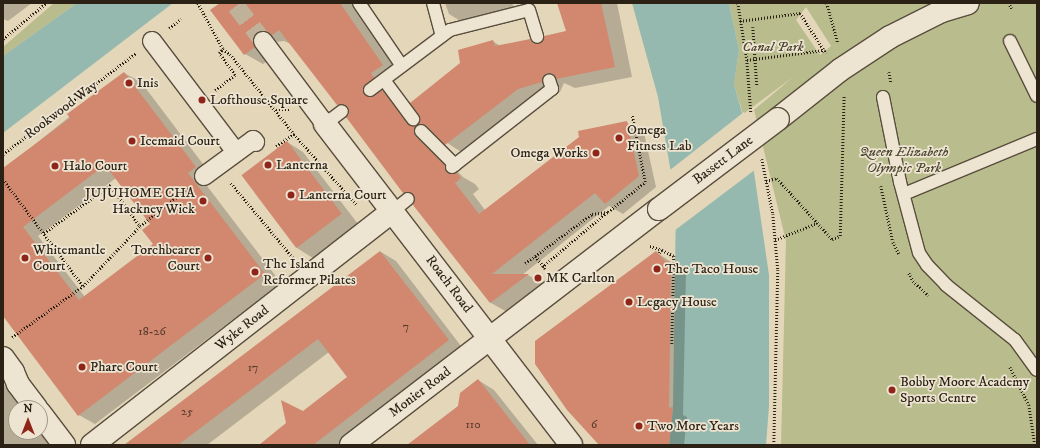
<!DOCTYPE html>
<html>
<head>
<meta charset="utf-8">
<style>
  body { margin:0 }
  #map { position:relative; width:1040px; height:448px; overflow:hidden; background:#e4d6b9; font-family:"IM FELL DW Pica",serif }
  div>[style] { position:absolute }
  .green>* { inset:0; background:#b9bc8c }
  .water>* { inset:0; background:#95b9ae }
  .pier>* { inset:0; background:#e4d6b9 }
  .shadow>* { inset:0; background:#0003 }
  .building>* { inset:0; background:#d2876f; transform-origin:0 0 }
  .pedestrian-tunnel>* { height:18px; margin-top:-9px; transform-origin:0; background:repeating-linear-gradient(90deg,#bfb298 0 18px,transparent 0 27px) }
  .path>* { height:2.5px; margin-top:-1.25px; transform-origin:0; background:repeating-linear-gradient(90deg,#2b2114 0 1px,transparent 0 3px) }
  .roads { filter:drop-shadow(1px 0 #594e3d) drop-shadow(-1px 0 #594e3d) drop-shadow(0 1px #594e3d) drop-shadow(0 -1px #594e3d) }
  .service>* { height:12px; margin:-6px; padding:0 6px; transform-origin:6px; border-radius:6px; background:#ede4d2 }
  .pedestrian>* { height:18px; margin:-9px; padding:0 9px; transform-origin:9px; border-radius:9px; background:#ede4d2 }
  .minor>* { height:22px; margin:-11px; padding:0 11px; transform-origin:11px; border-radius:11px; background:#ede4d2 }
  .bridges { filter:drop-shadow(1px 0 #594e3d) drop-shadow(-1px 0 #594e3d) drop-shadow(0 1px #594e3d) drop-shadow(0 -1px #594e3d) }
  .minor-bridge>* { height:22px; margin:-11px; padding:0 11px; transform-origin:11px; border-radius:11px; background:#ede4d2 }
  .dots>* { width:11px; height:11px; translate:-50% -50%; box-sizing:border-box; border:2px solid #ede4d2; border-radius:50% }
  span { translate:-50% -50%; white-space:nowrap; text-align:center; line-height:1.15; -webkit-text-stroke:3.5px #ede4d2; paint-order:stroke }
  .number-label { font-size:12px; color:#553a2b }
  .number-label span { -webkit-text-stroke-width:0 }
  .park-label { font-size:14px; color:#4e4832; font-style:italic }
  .poi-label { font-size:14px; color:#2b2114 }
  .left { translate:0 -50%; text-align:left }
  .right { translate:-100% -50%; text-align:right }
  .street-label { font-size:14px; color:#2b2114 }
  .frame { position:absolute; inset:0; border:4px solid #2b2114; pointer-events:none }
  .north { position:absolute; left:8px; top:400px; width:40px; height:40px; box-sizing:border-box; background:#ede4d2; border:1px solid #9f9686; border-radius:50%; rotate:0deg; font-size:11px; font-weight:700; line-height:16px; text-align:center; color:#2b2114 }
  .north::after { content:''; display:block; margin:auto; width:14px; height:18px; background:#8f2418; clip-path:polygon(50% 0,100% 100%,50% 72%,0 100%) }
</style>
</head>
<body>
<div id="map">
  <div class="green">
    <div style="clip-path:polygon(54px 3px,77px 3px,3px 56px,3px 47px)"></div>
    <div style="clip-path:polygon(evenodd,729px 3px,1037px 3px,1037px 445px,781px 445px,786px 241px,754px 110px,793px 77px,743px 114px,734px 84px,739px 50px,729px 3px,806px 7px,831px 46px,820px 55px,796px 20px,806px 7px)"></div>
  </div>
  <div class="water">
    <div style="clip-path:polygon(77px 3px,173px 3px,3px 133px,3px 56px)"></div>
    <div style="clip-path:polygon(632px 3px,729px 3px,739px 50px,734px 84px,749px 138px,769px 275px,769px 406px,766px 445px,669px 445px,673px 407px,676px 202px,658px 97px)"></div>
  </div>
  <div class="pier">
    <div style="clip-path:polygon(744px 112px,756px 169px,674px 231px,674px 202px,670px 170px)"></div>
  </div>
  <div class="shadow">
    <div style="clip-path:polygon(3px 3px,32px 3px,8px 21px,3px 19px)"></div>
    <div style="clip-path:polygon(222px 3px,373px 3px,358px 14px,400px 75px,388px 84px,391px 88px,385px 93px,400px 102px,433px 147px,463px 177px,475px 184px,479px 189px,473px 194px,485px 210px,626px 122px,644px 133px,656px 187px,623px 214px,609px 206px,522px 275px,528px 275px,545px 285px,509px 313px,491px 303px,414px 205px,414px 198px,404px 192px,350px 112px,338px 105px,291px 44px,284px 41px,275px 42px,271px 48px,272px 58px,263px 64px,245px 54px)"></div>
    <div style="clip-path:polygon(445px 3px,512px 3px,515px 10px,467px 25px,449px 14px)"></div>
    <div style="clip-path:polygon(558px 3px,617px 3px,632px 77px,575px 88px,564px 83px,560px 92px,536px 99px,464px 154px,419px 124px,493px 41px,500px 46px,529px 40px,539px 45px,567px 32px)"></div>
    <div style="clip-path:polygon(evenodd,124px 73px,141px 82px,212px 176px,204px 182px,281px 283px,95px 424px,79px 415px,3px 315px,3px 170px,124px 73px,116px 178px,152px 224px,154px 245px,85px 297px,38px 236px,116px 178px)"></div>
    <div style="clip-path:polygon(287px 142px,303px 152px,358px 224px,313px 258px,297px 248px)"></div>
    <div style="clip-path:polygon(381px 252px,396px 261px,464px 350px,340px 445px,260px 445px,348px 377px,329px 352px,207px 445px,126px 445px)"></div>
    <div style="clip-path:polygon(656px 252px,686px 272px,683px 415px,687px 417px,684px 445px,600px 445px)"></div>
    <div style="clip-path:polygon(478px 380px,494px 390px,538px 445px,408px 445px,459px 406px)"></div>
    <div style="clip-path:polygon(3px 383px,21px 408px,16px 408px,16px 432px,39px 432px,49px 445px,3px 445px)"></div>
  </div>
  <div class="building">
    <div style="clip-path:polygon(220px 3px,340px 3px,383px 65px,371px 73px,374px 78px,363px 87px,364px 94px,371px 97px,382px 90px,407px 123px,416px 126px,415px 136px,445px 165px,446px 172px,453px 174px,457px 173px,461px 178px,455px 183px,479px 214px,579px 137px,578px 131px,627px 121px,639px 176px,605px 204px,595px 193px,492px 274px,529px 274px,490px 303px,413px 205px,414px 195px,410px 192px,403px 193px,346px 117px,349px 114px,348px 106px,341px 104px,337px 105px,279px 30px,272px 35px,267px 31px,257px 32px,253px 37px,255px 47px,244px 55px,210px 10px)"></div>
    <div style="clip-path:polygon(557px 3px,601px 3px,615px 67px,556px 79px,554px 74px,546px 73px,542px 82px,518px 89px,445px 145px,426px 125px,418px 124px,420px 118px,410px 103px,460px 63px,458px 50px,493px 40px,495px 46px,530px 39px,532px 43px,539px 44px,544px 36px,566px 31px)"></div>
    <div style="clip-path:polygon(evenodd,124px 72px,196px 167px,188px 173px,265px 274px,78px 416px,3px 316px,3px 168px,70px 118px,67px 114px,124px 72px,105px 165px,150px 224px,142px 230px,153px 244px,79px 300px,23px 227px,105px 165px)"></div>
    <div style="left:287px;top:141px;width:91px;height:57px;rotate:53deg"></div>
    <div style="clip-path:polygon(380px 251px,449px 340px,313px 445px,259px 445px,286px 423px,281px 400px,303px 411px,347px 377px,318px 339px,178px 445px,124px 445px)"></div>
    <div style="clip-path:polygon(656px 251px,665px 261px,671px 262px,669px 408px,673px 407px,669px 445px,599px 445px,567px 410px,535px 364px,535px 341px)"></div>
    <div style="clip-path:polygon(478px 379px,530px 445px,407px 445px,458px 406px,460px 393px)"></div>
  </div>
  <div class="pedestrian-tunnel">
    <div style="left:236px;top:6px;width:44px;rotate:52.4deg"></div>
  </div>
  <div class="path">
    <div style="left:198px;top:3px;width:52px;rotate:61.5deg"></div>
    <div style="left:223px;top:49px;width:9px;rotate:36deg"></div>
    <div style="left:230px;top:54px;width:102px;rotate:51.3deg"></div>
    <div style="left:294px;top:134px;width:94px;rotate:48.5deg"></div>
    <div style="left:738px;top:3px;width:58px;rotate:81deg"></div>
    <div style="left:747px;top:60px;width:52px;rotate:85.6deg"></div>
    <div style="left:827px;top:3px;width:41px;rotate:74.6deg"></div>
    <div style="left:1010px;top:5px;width:4px;rotate:63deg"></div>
    <div style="left:740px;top:21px;width:61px;rotate:-7.6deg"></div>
    <div style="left:800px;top:13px;width:48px;rotate:57deg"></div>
    <div style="left:753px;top:27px;width:58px;rotate:86.1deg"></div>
    <div style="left:169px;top:28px;width:15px;rotate:-37deg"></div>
    <div style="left:3px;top:39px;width:56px;rotate:-39.9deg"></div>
    <div style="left:747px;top:60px;width:78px;rotate:-7.4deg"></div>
    <div style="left:889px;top:72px;width:10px;rotate:79deg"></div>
    <div style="left:215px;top:90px;width:25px;rotate:-37deg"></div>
    <div style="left:235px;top:75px;width:27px;rotate:-126deg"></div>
    <div style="left:219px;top:53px;width:6px;rotate:-45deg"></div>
    <div style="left:276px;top:110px;width:13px"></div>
    <div style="left:276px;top:146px;width:22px;rotate:-34deg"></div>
    <div style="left:3px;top:154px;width:167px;rotate:-37.2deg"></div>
    <div style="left:762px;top:159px;width:56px;rotate:78.7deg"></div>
    <div style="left:773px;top:214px;width:56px;rotate:84.9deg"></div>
    <div style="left:778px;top:270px;width:175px;rotate:91.3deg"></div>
    <div style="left:3px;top:179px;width:134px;rotate:53.2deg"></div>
    <div style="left:766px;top:181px;width:11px;rotate:-15deg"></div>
    <div style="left:777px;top:178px;width:82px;rotate:48deg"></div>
    <div style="left:832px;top:239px;width:9px;rotate:-21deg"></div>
    <div style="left:840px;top:236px;width:141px;rotate:-88.4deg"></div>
    <div style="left:231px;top:183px;width:99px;rotate:50.3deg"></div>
    <div style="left:881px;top:186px;width:57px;rotate:77.9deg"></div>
    <div style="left:893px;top:242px;width:13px;rotate:63deg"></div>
    <div style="left:44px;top:233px;width:82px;rotate:-36deg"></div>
    <div style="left:110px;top:185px;width:51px;rotate:53.8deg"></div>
    <div style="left:775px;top:240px;width:45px;rotate:-22deg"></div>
    <div style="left:650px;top:246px;width:13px;rotate:18deg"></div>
    <div style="left:662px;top:250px;width:5px;rotate:127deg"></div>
    <div style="left:662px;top:250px;width:13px;rotate:27deg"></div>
    <div style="left:674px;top:256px;width:88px;rotate:91.3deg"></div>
    <div style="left:525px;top:263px;width:12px;rotate:-35deg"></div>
    <div style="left:542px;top:267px;width:85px;rotate:-40.2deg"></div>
    <div style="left:545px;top:269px;width:16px;rotate:-128deg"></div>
    <div style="left:535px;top:256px;width:71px;rotate:-36.4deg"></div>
    <div style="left:592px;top:214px;width:16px;rotate:-7deg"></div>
    <div style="left:608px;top:212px;width:48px;rotate:-39deg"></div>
    <div style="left:645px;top:182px;width:68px;rotate:-101deg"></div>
    <div style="left:909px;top:273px;width:9px;rotate:63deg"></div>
    <div style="left:913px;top:281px;width:21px;rotate:43deg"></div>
    <div style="left:12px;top:337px;width:87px;rotate:-35.7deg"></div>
    <div style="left:83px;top:286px;width:83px;rotate:-46.5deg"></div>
    <div style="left:140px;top:226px;width:61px;rotate:-38.4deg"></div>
    <div style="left:1010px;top:367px;width:42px;rotate:63.4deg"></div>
    <div style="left:1029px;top:405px;width:40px;rotate:81.5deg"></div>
  </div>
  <div class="roads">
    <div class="service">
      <div style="left:359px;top:3px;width:76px;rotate:55.7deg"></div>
      <div style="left:433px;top:3px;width:34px;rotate:75deg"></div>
      <div style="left:1010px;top:41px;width:61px;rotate:63.9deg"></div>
      <div style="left:384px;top:80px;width:49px;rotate:53.4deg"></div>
      <div style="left:370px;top:90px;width:100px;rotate:-36.9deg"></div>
      <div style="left:450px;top:30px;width:81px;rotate:-14.2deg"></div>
      <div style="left:529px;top:10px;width:28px;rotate:73deg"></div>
      <div style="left:883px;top:97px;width:87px;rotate:78.7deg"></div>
      <div style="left:900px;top:182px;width:73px;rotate:75deg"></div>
      <div style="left:919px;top:253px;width:14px;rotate:56deg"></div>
      <div style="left:927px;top:265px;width:28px;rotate:46deg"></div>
      <div style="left:946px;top:285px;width:88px;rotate:38.6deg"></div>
      <div style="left:1015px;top:340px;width:37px;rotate:54deg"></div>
      <div style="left:325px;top:124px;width:21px;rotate:-37deg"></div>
      <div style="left:421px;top:131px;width:48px;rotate:45deg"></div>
      <div style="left:452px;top:167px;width:127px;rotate:-38deg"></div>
      <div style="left:552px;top:89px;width:9px;rotate:-108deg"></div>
      <div style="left:904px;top:194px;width:144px;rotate:-22.5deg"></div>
      <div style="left:393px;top:211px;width:19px;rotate:-39deg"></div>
    </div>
    <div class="pedestrian">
      <div style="left:152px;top:41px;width:139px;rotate:52.9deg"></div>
      <div style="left:263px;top:41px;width:104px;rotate:53.2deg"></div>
      <div style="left:204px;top:176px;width:61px;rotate:-36.3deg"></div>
      <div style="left:253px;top:140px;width:3px;rotate:45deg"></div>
    </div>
    <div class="minor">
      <div style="left:778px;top:119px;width:79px;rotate:-38.3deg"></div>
      <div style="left:840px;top:70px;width:60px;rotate:-33.4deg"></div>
      <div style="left:890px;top:37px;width:58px;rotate:-26.6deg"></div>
      <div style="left:942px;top:11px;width:27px;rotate:-17deg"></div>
      <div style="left:325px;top:124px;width:404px;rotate:52.5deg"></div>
      <div style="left:3px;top:358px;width:17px;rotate:54deg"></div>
      <div style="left:13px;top:372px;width:13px;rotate:67deg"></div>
      <div style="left:18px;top:384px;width:30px;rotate:53deg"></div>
      <div style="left:40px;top:413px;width:40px;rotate:53deg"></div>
      <div style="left:92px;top:445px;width:381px;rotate:-37.9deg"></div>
      <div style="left:351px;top:445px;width:388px;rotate:-37.5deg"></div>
    </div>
  </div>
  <div class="bridges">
    <div class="minor-bridge">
      <div style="left:659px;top:209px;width:149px;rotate:-37.1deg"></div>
    </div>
  </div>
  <div class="dots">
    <div style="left:129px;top:83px;background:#8f2418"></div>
    <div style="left:202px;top:100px;background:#8f2418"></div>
    <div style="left:619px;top:138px;background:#8f2418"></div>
    <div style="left:132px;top:141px;background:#8f2418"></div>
    <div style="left:596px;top:153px;background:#8f2418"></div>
    <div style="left:268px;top:165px;background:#8f2418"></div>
    <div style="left:55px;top:166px;background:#8f2418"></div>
    <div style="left:291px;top:195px;background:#8f2418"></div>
    <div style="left:203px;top:201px;background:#8f2418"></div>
    <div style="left:25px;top:258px;background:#8f2418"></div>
    <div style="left:208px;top:258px;background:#8f2418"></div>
    <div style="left:657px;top:269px;background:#8f2418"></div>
    <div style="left:255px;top:272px;background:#8f2418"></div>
    <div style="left:538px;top:278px;background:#8f2418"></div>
    <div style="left:629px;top:302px;background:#8f2418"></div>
    <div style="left:82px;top:367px;background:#8f2418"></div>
    <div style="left:892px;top:390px;background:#8f2418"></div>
    <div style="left:639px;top:426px;background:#8f2418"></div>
  </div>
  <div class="number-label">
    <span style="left:406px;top:327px">7</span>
    <span style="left:152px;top:332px">18-26</span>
    <span style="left:253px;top:368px">17</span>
    <span style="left:187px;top:412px">25</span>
    <span style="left:473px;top:425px">110</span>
    <span style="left:594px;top:425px">6</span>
  </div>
  <div class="park-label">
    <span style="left:773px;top:47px">Canal Park</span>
    <span style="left:904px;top:160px">Queen Elizabeth<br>Olympic Park</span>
  </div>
  <div class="poi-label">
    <span class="left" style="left:137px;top:83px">Inis</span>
    <span class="left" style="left:210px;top:100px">Lofthouse Square</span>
    <span class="left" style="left:627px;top:138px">Omega<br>Fitness Lab</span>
    <span class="left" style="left:140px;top:141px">Icemaid Court</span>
    <span class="right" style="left:588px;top:153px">Omega Works</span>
    <span class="left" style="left:276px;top:165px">Lanterna</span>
    <span class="left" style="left:63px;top:166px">Halo Court</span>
    <span class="right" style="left:195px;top:201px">JUJUHOME CHA<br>Hackney Wick</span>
    <span class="left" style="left:299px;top:195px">Lanterna Court</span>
    <span class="left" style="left:33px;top:258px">Whitemantle<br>Court</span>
    <span class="right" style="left:200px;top:258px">Torchbearer<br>Court</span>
    <span class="left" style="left:263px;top:272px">The Island<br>Reformer Pilates</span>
    <span class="left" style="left:665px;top:269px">The Taco House</span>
    <span class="left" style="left:546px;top:278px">MK Carlton</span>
    <span class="left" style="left:637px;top:302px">Legacy House</span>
    <span class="left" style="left:90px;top:367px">Phare Court</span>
    <span class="left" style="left:900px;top:390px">Bobby Moore Academy<br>Sports Centre</span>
    <span class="left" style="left:647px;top:426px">Two More Years</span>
  </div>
  <div class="street-label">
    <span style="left:61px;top:110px;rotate:-37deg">Rookwood Way</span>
    <span style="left:723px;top:160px;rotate:-37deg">Bassett Lane</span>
    <span style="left:449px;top:284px;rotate:53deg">Roach Road</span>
    <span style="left:242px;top:328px;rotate:-38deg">Wyke Road</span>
    <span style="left:420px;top:392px;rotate:-37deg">Monier Road</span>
  </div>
  <div class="frame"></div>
  <div class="north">N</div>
</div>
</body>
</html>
